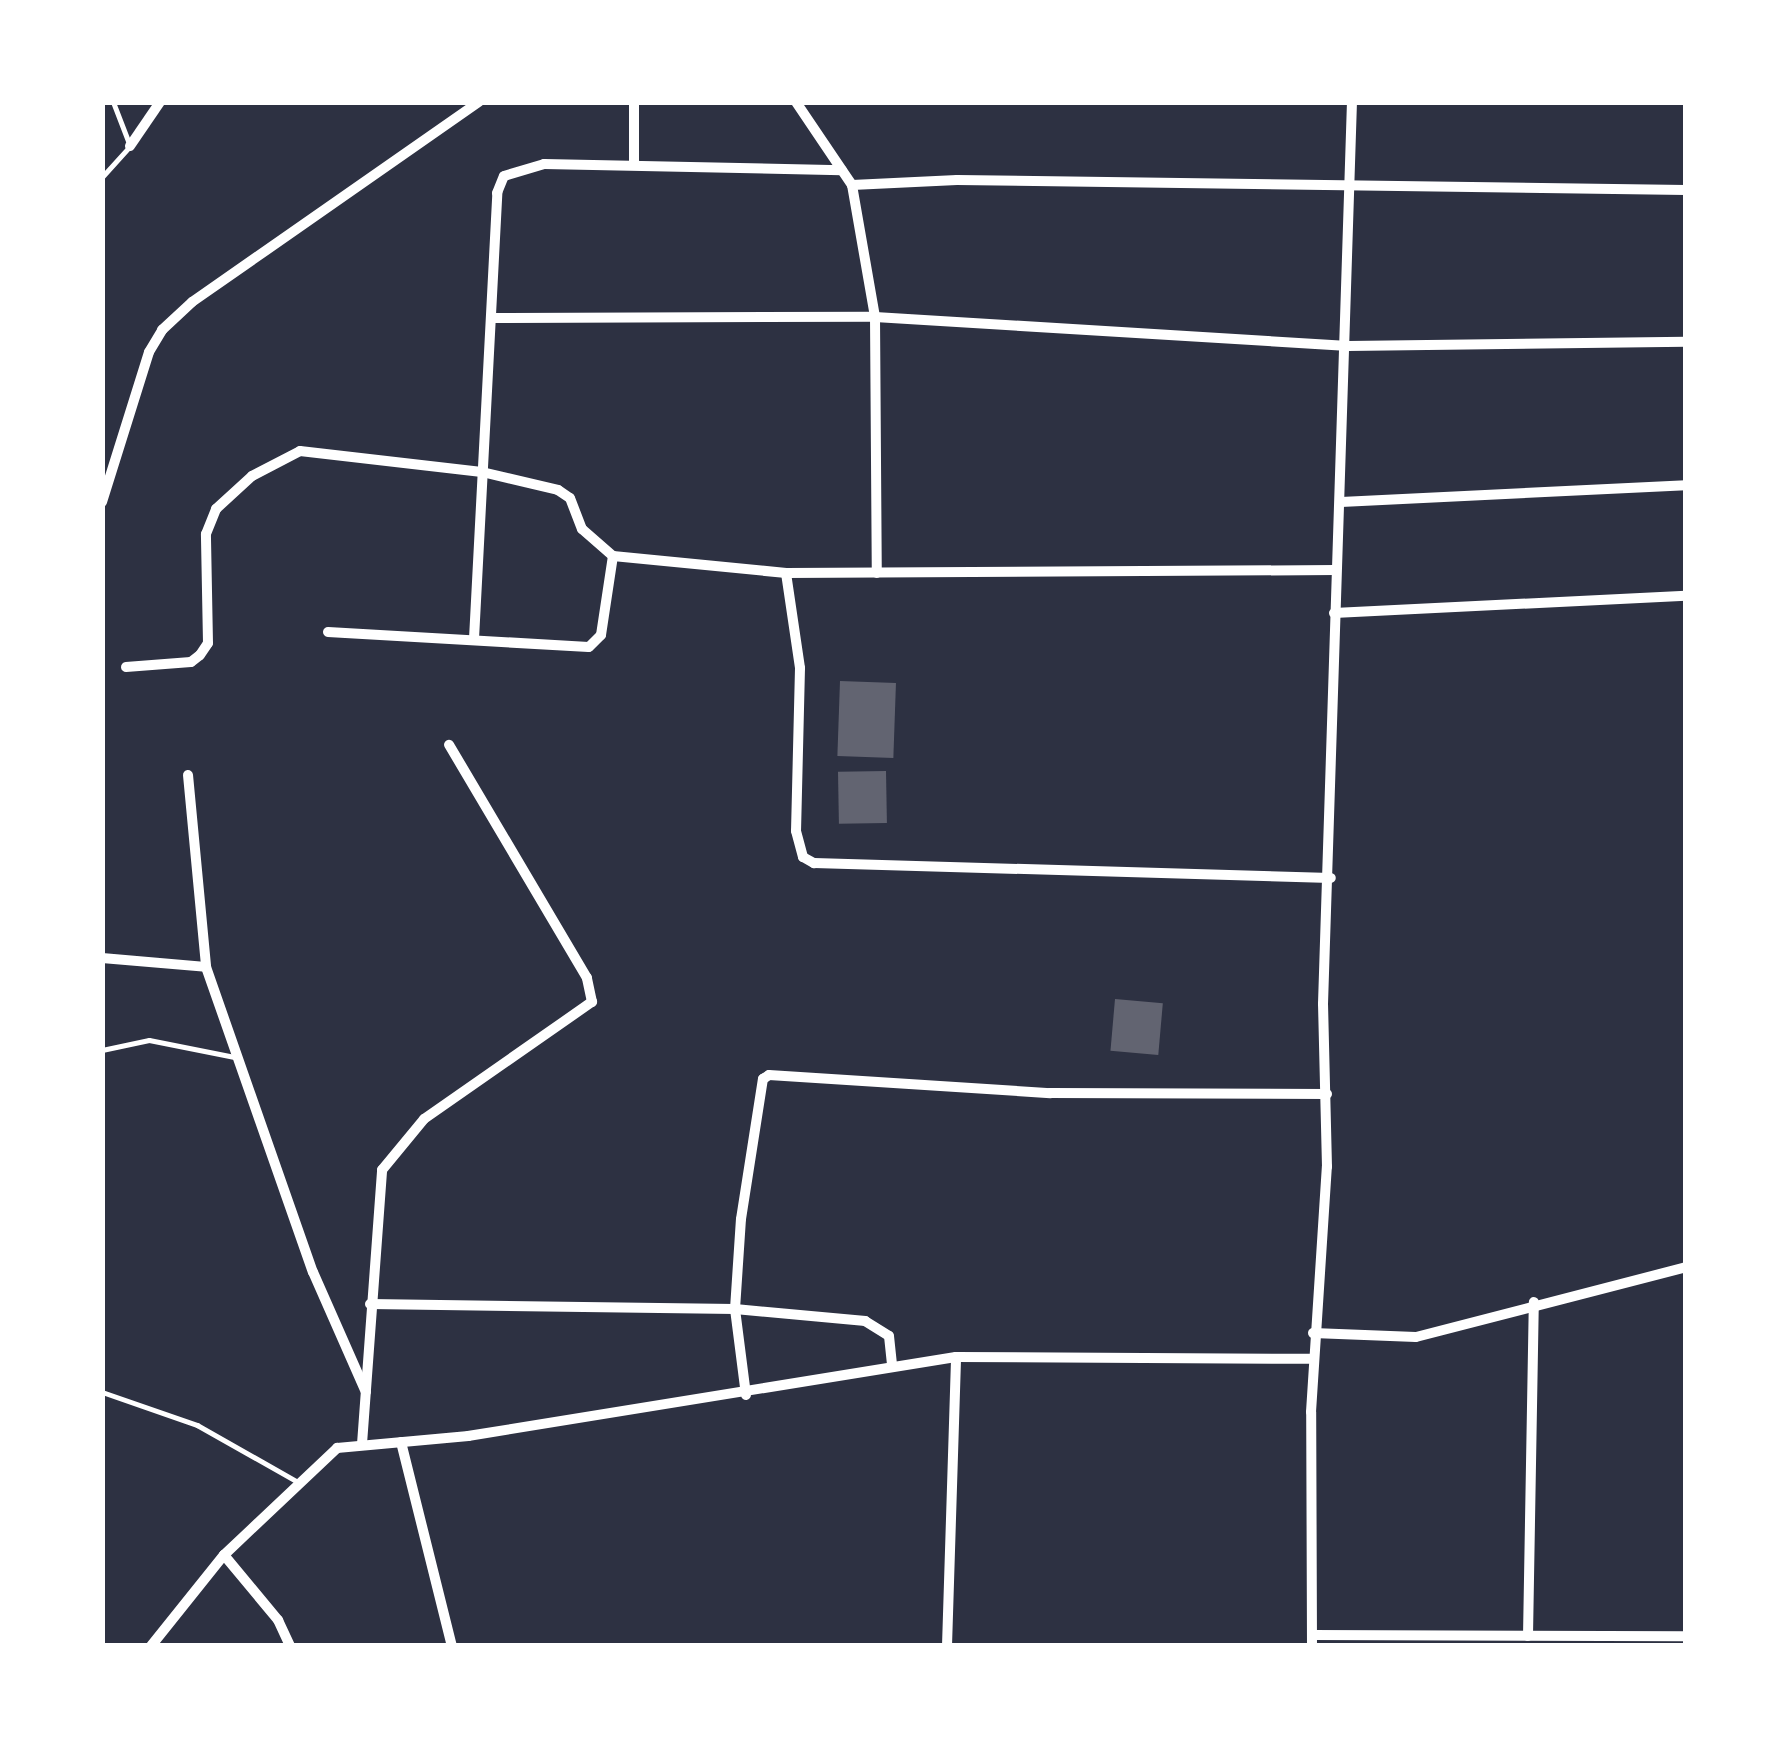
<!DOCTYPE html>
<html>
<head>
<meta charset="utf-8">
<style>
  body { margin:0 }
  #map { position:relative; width:1788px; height:1748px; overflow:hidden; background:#2d3142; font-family:"Source Serif 4",serif }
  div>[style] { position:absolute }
  .building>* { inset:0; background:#626471; transform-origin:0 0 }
  .service>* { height:5px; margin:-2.5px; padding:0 2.5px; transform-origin:2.5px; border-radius:2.5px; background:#fff }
  .minor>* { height:10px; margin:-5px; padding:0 5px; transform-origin:5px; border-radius:5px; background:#fff }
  span { translate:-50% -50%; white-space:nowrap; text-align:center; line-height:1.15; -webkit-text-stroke:8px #fff; paint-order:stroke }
  .frame { position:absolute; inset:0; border:105px solid #fff; pointer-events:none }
</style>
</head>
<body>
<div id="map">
  <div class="building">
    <div style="left:840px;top:681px;width:56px;height:75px;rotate:2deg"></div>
    <div style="left:886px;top:771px;width:52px;height:48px;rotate:89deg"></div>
    <div style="left:1115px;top:999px;width:48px;height:52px;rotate:5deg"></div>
  </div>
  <div class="service">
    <div style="left:102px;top:177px;width:42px;rotate:-47.9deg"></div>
    <div style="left:130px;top:146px;width:47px;rotate:-111.1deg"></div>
    <div style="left:102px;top:1050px;width:48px;rotate:-12deg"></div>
    <div style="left:149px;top:1040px;width:87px;rotate:11.3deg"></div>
    <div style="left:102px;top:1392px;width:101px;rotate:19.2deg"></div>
    <div style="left:197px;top:1425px;width:114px;rotate:29.5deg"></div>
  </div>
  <div class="minor">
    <div style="left:634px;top:102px;width:63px;rotate:90deg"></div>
    <div style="left:796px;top:102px;width:100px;rotate:56deg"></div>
    <div style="left:852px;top:185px;width:134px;rotate:80.1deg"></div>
    <div style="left:875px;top:317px;width:256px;rotate:89.6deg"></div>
    <div style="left:130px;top:146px;width:53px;rotate:-55.7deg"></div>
    <div style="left:852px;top:185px;width:105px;rotate:-2.7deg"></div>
    <div style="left:957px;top:180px;width:729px;rotate:0.79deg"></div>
    <div style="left:495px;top:318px;width:380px;rotate:-0.2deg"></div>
    <div style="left:875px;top:317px;width:474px;rotate:3.5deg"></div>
    <div style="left:1348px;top:346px;width:338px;rotate:-0.7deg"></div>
    <div style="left:102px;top:502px;width:157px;rotate:-72.6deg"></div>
    <div style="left:149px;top:352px;width:26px;rotate:-59deg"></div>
    <div style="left:162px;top:330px;width:41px;rotate:-43deg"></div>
    <div style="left:192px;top:302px;width:350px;rotate:-34.9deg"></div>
    <div style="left:1341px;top:502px;width:345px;rotate:-2.8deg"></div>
    <div style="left:786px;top:573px;width:96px;rotate:81.6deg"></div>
    <div style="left:800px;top:668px;width:163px;rotate:91.4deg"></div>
    <div style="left:796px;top:831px;width:27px;rotate:75deg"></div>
    <div style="left:803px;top:857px;width:13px;rotate:29deg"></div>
    <div style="left:814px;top:863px;width:517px;rotate:1.66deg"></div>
    <div style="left:1334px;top:613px;width:352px;rotate:-2.8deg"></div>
    <div style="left:328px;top:632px;width:261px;rotate:3.3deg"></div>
    <div style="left:589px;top:647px;width:17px;rotate:-45deg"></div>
    <div style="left:601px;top:635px;width:80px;rotate:-81.4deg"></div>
    <div style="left:474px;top:639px;width:447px;rotate:-87deg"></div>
    <div style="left:497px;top:193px;width:18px;rotate:-68deg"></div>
    <div style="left:504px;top:176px;width:42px;rotate:-16.7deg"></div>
    <div style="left:544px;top:164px;width:298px;rotate:1.2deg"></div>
    <div style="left:126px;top:667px;width:65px;rotate:-4.4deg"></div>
    <div style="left:191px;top:662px;width:11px;rotate:-38deg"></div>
    <div style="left:200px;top:655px;width:14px;rotate:-56deg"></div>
    <div style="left:208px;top:643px;width:109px;rotate:-91.1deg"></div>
    <div style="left:206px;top:534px;width:27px;rotate:-68deg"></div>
    <div style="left:216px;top:509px;width:49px;rotate:-42.5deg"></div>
    <div style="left:252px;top:476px;width:54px;rotate:-27.5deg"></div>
    <div style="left:300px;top:451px;width:183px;rotate:6.6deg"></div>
    <div style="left:482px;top:472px;width:78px;rotate:13.3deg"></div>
    <div style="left:558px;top:490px;width:14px;rotate:34deg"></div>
    <div style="left:570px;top:498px;width:33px;rotate:69deg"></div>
    <div style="left:582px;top:529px;width:41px;rotate:41.1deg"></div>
    <div style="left:613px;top:556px;width:174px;rotate:5.6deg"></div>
    <div style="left:786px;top:573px;width:550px;rotate:-0.31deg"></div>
    <div style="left:188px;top:775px;width:193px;rotate:84.6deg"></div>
    <div style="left:206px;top:967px;width:323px;rotate:70.7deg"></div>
    <div style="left:313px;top:1272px;width:131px;rotate:66.2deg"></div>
    <div style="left:102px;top:958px;width:104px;rotate:4.9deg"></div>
    <div style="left:370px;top:1304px;width:365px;rotate:0.8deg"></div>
    <div style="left:735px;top:1309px;width:131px;rotate:5.3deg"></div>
    <div style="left:865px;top:1321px;width:28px;rotate:32deg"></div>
    <div style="left:889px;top:1336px;width:31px;rotate:84deg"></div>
    <div style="left:1313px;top:1333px;width:103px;rotate:2.2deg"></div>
    <div style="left:1416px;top:1337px;width:279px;rotate:-14.5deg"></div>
    <div style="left:746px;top:1395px;width:87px;rotate:-97.3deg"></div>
    <div style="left:735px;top:1309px;width:90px;rotate:-86.2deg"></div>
    <div style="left:741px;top:1219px;width:142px;rotate:-81.1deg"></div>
    <div style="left:763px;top:1079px;width:7px;rotate:-34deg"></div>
    <div style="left:769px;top:1075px;width:282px;rotate:3.7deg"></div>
    <div style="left:1050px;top:1093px;width:277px;rotate:0.2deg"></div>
    <div style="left:401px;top:1442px;width:210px;rotate:76deg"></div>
    <div style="left:362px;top:1444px;width:275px;rotate:-85.8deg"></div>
    <div style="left:382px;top:1170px;width:66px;rotate:-50.5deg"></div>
    <div style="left:424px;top:1119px;width:205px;rotate:-34.9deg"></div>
    <div style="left:592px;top:1002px;width:25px;rotate:-102deg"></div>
    <div style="left:587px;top:978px;width:271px;rotate:-120.6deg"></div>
    <div style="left:224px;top:1555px;width:85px;rotate:50.3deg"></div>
    <div style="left:278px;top:1620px;width:29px;rotate:65deg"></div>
    <div style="left:1312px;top:1635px;width:374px;rotate:0.2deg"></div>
    <div style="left:1528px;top:1636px;width:334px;rotate:-89deg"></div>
    <div style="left:151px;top:1646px;width:117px;rotate:-51.3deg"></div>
    <div style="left:224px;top:1555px;width:156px;rotate:-43.4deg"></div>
    <div style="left:337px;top:1448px;width:132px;rotate:-5.2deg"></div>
    <div style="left:468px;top:1436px;width:494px;rotate:-9.2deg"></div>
    <div style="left:956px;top:1357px;width:357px;rotate:0.3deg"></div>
    <div style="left:947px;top:1646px;width:289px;rotate:-88.2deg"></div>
    <div style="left:1312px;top:1646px;width:234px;rotate:-90.2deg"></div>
    <div style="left:1311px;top:1412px;width:246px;rotate:-86.3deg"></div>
    <div style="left:1327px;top:1167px;width:163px;rotate:-91.4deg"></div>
    <div style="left:1323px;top:1004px;width:902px;rotate:-88.16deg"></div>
  </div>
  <div class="frame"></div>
</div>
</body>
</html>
